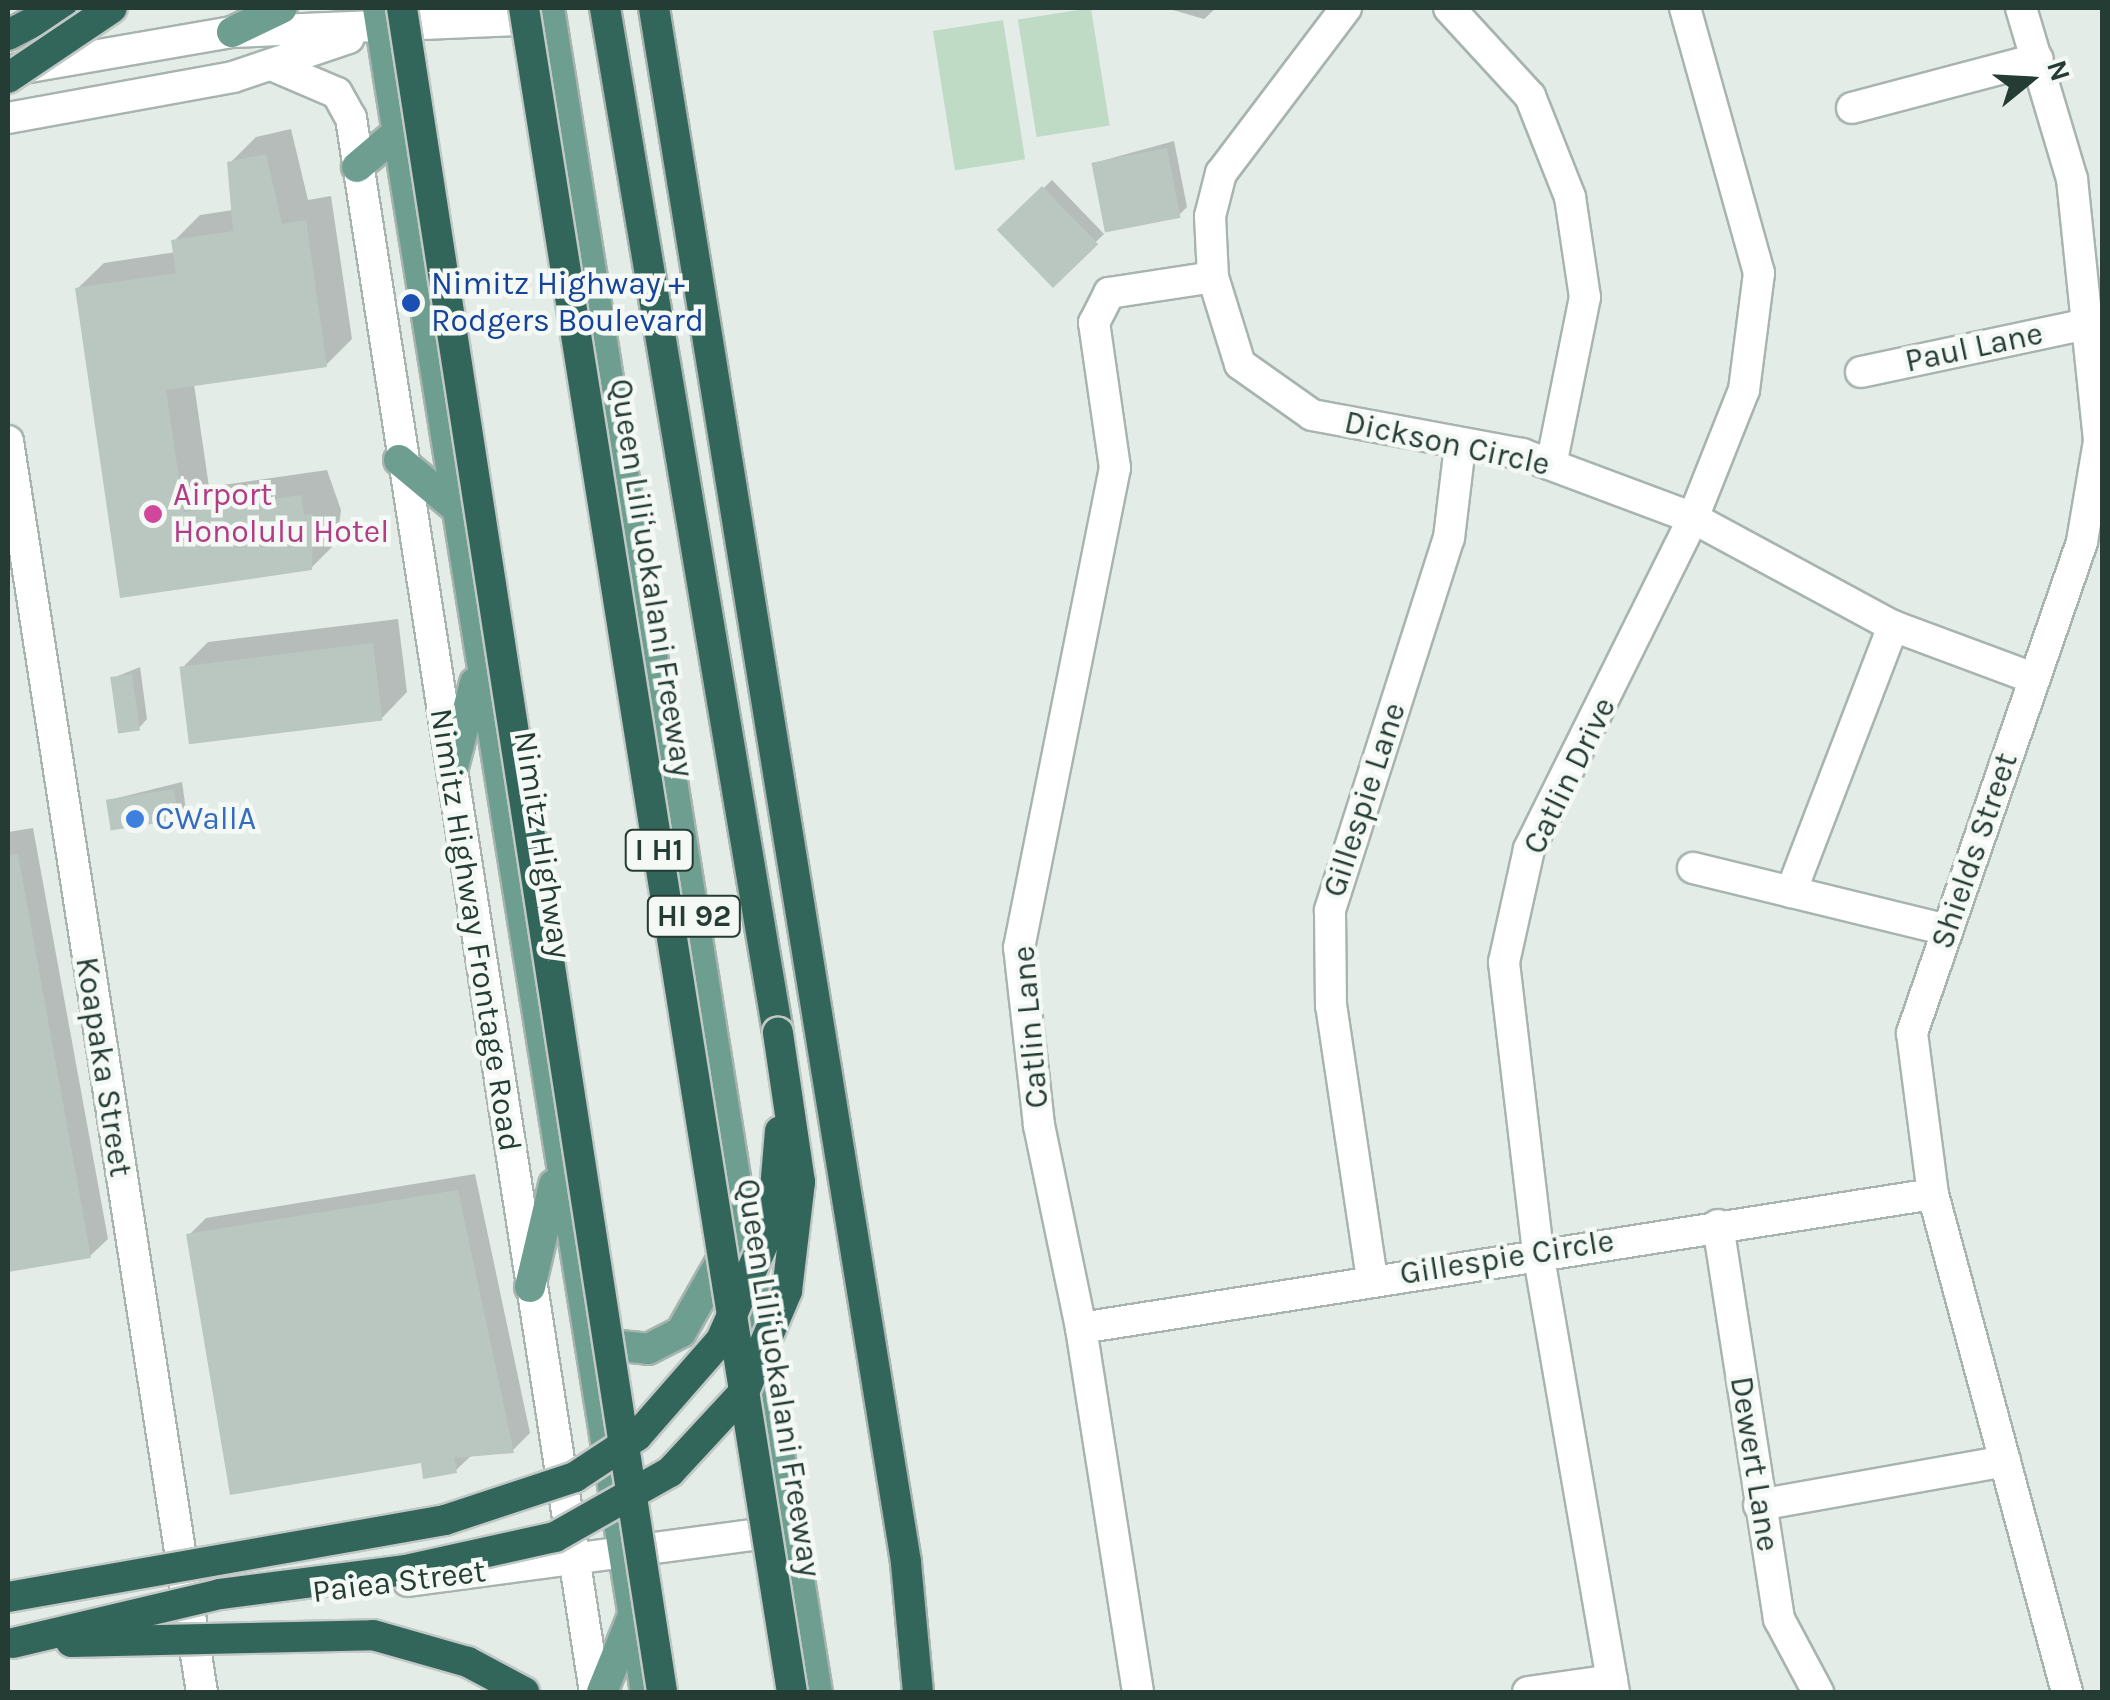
<!DOCTYPE html>
<html>
<head>
<meta charset="utf-8">
<style>
  body { margin:0 }
  #map { position:relative; width:2110px; height:1700px; overflow:hidden; background:#e4ece8; font-family:Karla,sans-serif }
  div>[style] { position:absolute }
  .green>* { inset:0; background:#bfdbc6; transform-origin:0 0 }
  .shadow>* { inset:0; background:#0003; transform-origin:0 0 }
  .building>* { inset:0; background:#bac7c1; transform-origin:0 0 }
  .roads { filter:drop-shadow(2px 0 #a7b4af) drop-shadow(-2px 0 #a7b4af) drop-shadow(0 2px #a7b4af) drop-shadow(0 -2px #a7b4af) }
  .minor>* { height:30px; margin:-15px; padding:0 15px; transform-origin:15px; border-radius:15px; background:#fff }
  .primary>* { height:30px; margin:-15px; padding:0 15px; transform-origin:15px; border-radius:15px; background:#6d9e8f }
  .motorway>* { height:30px; margin:-15px; padding:0 15px; transform-origin:15px; border-radius:15px; background:#33665a }
  .bridges { filter:drop-shadow(2px 0 #c2c8c6) drop-shadow(-2px 0 #c2c8c6) drop-shadow(0 2px #c2c8c6) drop-shadow(0 -2px #c2c8c6) }
  .motorway-bridge>* { height:30px; margin:-15px; padding:0 15px; transform-origin:15px; border-radius:15px; background:#33665a }
  .dots>* { width:28px; height:28px; translate:-50% -50%; box-sizing:border-box; border:5px solid #f4f9f6; border-radius:50% }
  span { translate:-50% -50%; white-space:nowrap; text-align:center; line-height:1.15; -webkit-text-stroke:9px #f4f9f6; paint-order:stroke }
  .shield-label span { padding:2px 8px; background:#f4f9f6; border:2px solid; border-radius:8px; -webkit-text-stroke-width:0 }
  .shield-label { font-size:30px; color:#253c35; font-weight:700 }
  .transit-label { font-size:32px; color:#164399 }
  .left { translate:0 -50%; text-align:left }
  .street-label { font-size:32px; color:#253c35 }
  .hotel-label { font-size:32px; color:#b23c85 }
  .shop-label { font-size:32px; color:#366cbe }
  .frame { position:absolute; inset:0; border:10px solid #253c35; pointer-events:none }
  .north { position:absolute; left:1980px; top:30px; width:100px; height:100px; -webkit-text-stroke:8px #f4f9f6; paint-order:stroke; rotate:72deg; font-size:28px; font-weight:700; line-height:40px; text-align:center; color:#253c35 }
  .north::after { content:''; display:block; margin:auto; width:35px; height:45px; background:#253c35; clip-path:polygon(50% 0,100% 100%,50% 72%,0 100%) }
</style>
</head>
<body>
<div id="map">
  <div class="green">
    <div style="left:1091px;top:8px;width:119px;height:74px;rotate:81deg"></div>
    <div style="left:1003px;top:20px;width:141px;height:71px;rotate:81deg"></div>
  </div>
  <div class="shadow">
    <div style="clip-path:polygon(1166px 8px,1216px 8px,1204px 19px)"></div>
    <div style="clip-path:polygon(291px 129px,308px 200px,331px 196px,352px 339px,326px 365px,194px 384px,209px 487px,327px 470px,341px 510px,337px 542px,311px 568px,122px 595px,78px 288px,104px 263px,176px 252px,174px 241px,200px 215px,233px 210px,230px 163px,256px 137px)"></div>
    <div style="clip-path:polygon(1174px 141px,1187px 207px,1178px 216px,1094px 163px)"></div>
    <div style="left:1052px;top:180px;width:75px;height:72px;rotate:46deg"></div>
    <div style="clip-path:polygon(398px 619px,407px 692px,382px 718px,182px 668px,208px 642px)"></div>
    <div style="clip-path:polygon(140px 667px,147px 719px,139px 728px,113px 678px)"></div>
    <div style="clip-path:polygon(182px 782px,186px 810px,177px 818px,109px 800px)"></div>
    <div style="clip-path:polygon(33px 828px,108px 1239px,90px 1256px,8px 1270px,8px 832px)"></div>
    <div style="clip-path:polygon(475px 1174px,530px 1433px,513px 1450px,473px 1454px,455px 1471px,423px 1460px,189px 1235px,206px 1218px)"></div>
  </div>
  <div class="building">
    <div style="left:1167px;top:148px;width:71px;height:77px;rotate:79deg"></div>
    <div style="clip-path:polygon(266px 154px,282px 224px,306px 220px,327px 367px,166px 390px,184px 512px,301px 495px,304px 515px,313px 514px,312px 570px,120px 598px,75px 288px,176px 273px,171px 240px,233px 231px,227px 162px)"></div>
    <div style="left:1042px;top:186px;width:81px;height:63px;rotate:46deg"></div>
    <div style="left:373px;top:643px;width:78px;height:195px;rotate:83deg"></div>
    <div style="left:132px;top:674px;width:57px;height:22px;rotate:82deg"></div>
    <div style="left:174px;top:789px;width:31px;height:69px;rotate:81deg"></div>
    <div style="clip-path:polygon(18px 854px,91px 1258px,8px 1272px,8px 855px)"></div>
    <div style="clip-path:polygon(458px 1190px,514px 1453px,454px 1458px,457px 1473px,423px 1479px,421px 1463px,230px 1495px,186px 1234px)"></div>
  </div>
  <div class="roads">
    <div class="minor">
      <div style="left:1346px;top:8px;width:207px;rotate:127.1deg"></div>
      <div style="left:1221px;top:173px;width:44px;rotate:104.3deg"></div>
      <div style="left:1210px;top:216px;width:61px;rotate:87.2deg"></div>
      <div style="left:1213px;top:277px;width:91px;rotate:72.8deg"></div>
      <div style="left:1240px;top:364px;width:88px;rotate:35.3deg"></div>
      <div style="left:1312px;top:415px;width:214px;rotate:10.5deg"></div>
      <div style="left:1522px;top:454px;width:183px;rotate:20.5deg"></div>
      <div style="left:1693px;top:518px;width:227px;rotate:28.4deg"></div>
      <div style="left:1893px;top:626px;width:146px;rotate:20.4deg"></div>
      <div style="left:1449px;top:8px;width:120px;rotate:47.4deg"></div>
      <div style="left:1530px;top:96px;width:109px;rotate:68.4deg"></div>
      <div style="left:1570px;top:197px;width:101px;rotate:81.5deg"></div>
      <div style="left:1585px;top:297px;width:171px;rotate:101.4deg"></div>
      <div style="left:2021px;top:8px;width:178px;rotate:73.4deg"></div>
      <div style="left:2072px;top:179px;width:263px;rotate:84.1deg"></div>
      <div style="left:2099px;top:441px;width:102px;rotate:99.6deg"></div>
      <div style="left:2082px;top:542px;width:520px;rotate:109.1deg"></div>
      <div style="left:1912px;top:1033px;width:162px;rotate:82.6deg"></div>
      <div style="left:1933px;top:1194px;width:516px;rotate:74.94deg"></div>
      <div style="left:276px;top:67px;width:66px;rotate:23.1deg"></div>
      <div style="left:337px;top:93px;width:29px;rotate:61deg"></div>
      <div style="left:351px;top:118px;width:1593px;rotate:81.19deg"></div>
      <div style="left:18px;top:69px;width:217px;rotate:-9.8deg"></div>
      <div style="left:232px;top:32px;width:316px;rotate:-2.4deg"></div>
      <div style="left:1852px;top:108px;width:192px;rotate:-14.8deg"></div>
      <div style="left:8px;top:118px;width:229px;rotate:-10.3deg"></div>
      <div style="left:233px;top:77px;width:122px;rotate:-18.6deg"></div>
      <div style="left:1861px;top:372px;width:231px;rotate:-12deg"></div>
      <div style="left:8px;top:441px;width:1266px;rotate:81.19deg"></div>
      <div style="left:1693px;top:868px;width:262px;rotate:13.7deg"></div>
      <div style="left:1791px;top:892px;width:285px;rotate:-69deg"></div>
      <div style="left:1718px;top:1225px;width:399px;rotate:81.2deg"></div>
      <div style="left:1779px;top:1619px;width:83px;rotate:61.9deg"></div>
      <div style="left:1372px;top:1279px;width:276px;rotate:-98.5deg"></div>
      <div style="left:1331px;top:1006px;width:96px;rotate:-90.6deg"></div>
      <div style="left:1330px;top:910px;width:391px;rotate:-72.3deg"></div>
      <div style="left:1449px;top:538px;width:93px;rotate:-83.2deg"></div>
      <div style="left:1081px;top:1328px;width:862px;rotate:-8.94deg"></div>
      <div style="left:1759px;top:1505px;width:250px;rotate:-10.1deg"></div>
      <div style="left:408px;top:1581px;width:384px;rotate:-7.6deg"></div>
      <div style="left:1138px;top:1692px;width:368px;rotate:-98.9deg"></div>
      <div style="left:1081px;top:1328px;width:207px;rotate:-101.7deg"></div>
      <div style="left:1039px;top:1125px;width:178px;rotate:-96.4deg"></div>
      <div style="left:1019px;top:948px;width:490px;rotate:-78.7deg"></div>
      <div style="left:1115px;top:468px;width:147px;rotate:-98.2deg"></div>
      <div style="left:1094px;top:323px;width:34px;rotate:-63deg"></div>
      <div style="left:1109px;top:293px;width:105px;rotate:-8.7deg"></div>
      <div style="left:1528px;top:1692px;width:85px;rotate:-8.1deg"></div>
      <div style="left:1614px;top:1692px;width:447px;rotate:-99.8deg"></div>
      <div style="left:1538px;top:1252px;width:292px;rotate:-96.7deg"></div>
      <div style="left:1504px;top:962px;width:116px;rotate:-77.5deg"></div>
      <div style="left:1529px;top:849px;width:369px;rotate:-63.6deg"></div>
      <div style="left:1693px;top:518px;width:138px;rotate:-68.3deg"></div>
      <div style="left:1744px;top:390px;width:118px;rotate:-82.7deg"></div>
      <div style="left:1759px;top:273px;width:275px;rotate:-105.6deg"></div>
    </div>
    <div class="primary">
      <div style="left:378px;top:8px;width:1705px;rotate:80.96deg"></div>
      <div style="left:549px;top:8px;width:1705px;rotate:80.96deg"></div>
      <div style="left:232px;top:32px;width:55px;rotate:-25.6deg"></div>
      <div style="left:357px;top:167px;width:52px;rotate:-40.4deg"></div>
      <div style="left:399px;top:460px;width:72px;rotate:39.9deg"></div>
      <div style="left:452px;top:771px;width:91px;rotate:-75.4deg"></div>
      <div style="left:530px;top:1287px;width:105px;rotate:-76.8deg"></div>
      <div style="left:594px;top:1327px;width:25px;rotate:45deg"></div>
      <div style="left:612px;top:1345px;width:36px;rotate:6deg"></div>
      <div style="left:648px;top:1349px;width:37px;rotate:-27deg"></div>
      <div style="left:681px;top:1332px;width:93px;rotate:-60.4deg"></div>
      <div style="left:602px;top:1692px;width:80px;rotate:-67.9deg"></div>
    </div>
    <div class="motorway">
      <div style="left:605px;top:8px;width:1039px;rotate:80.42deg"></div>
      <div style="left:654px;top:8px;width:1575px;rotate:80.79deg"></div>
      <div style="left:906px;top:1563px;width:130px;rotate:84.7deg"></div>
      <div style="left:8px;top:35px;width:59px;rotate:-27.4deg"></div>
    </div>
  </div>
  <div class="bridges">
    <div class="motorway-bridge">
      <div style="left:402px;top:8px;width:1704px;rotate:81.22deg"></div>
      <div style="left:524px;top:8px;width:1705px;rotate:80.96deg"></div>
      <div style="left:8px;top:78px;width:125px;rotate:-33.9deg"></div>
      <div style="left:8px;top:1597px;width:444px;rotate:-10deg"></div>
      <div style="left:445px;top:1520px;width:137px;rotate:-18.3deg"></div>
      <div style="left:575px;top:1477px;width:74px;rotate:-33.5deg"></div>
      <div style="left:637px;top:1436px;width:128px;rotate:-48.8deg"></div>
      <div style="left:721px;top:1340px;width:127px;rotate:-66.3deg"></div>
      <div style="left:772px;top:1224px;width:93px;rotate:-85.1deg"></div>
      <div style="left:71px;top:1642px;width:302px;rotate:-1.3deg"></div>
      <div style="left:373px;top:1635px;width:99px;rotate:15.9deg"></div>
      <div style="left:468px;top:1662px;width:64px;rotate:28.2deg"></div>
      <div style="left:13px;top:1643px;width:213px;rotate:-13.3deg"></div>
      <div style="left:220px;top:1594px;width:188px;rotate:-7.4deg"></div>
      <div style="left:406px;top:1570px;width:153px;rotate:-12.5deg"></div>
      <div style="left:555px;top:1537px;width:132px;rotate:-29.5deg"></div>
      <div style="left:670px;top:1472px;width:109px;rotate:-47.2deg"></div>
      <div style="left:744px;top:1392px;width:110px;rotate:-66.9deg"></div>
      <div style="left:787px;top:1291px;width:110px;rotate:-83.2deg"></div>
      <div style="left:800px;top:1182px;width:151px;rotate:-98.4deg"></div>
    </div>
  </div>
  <div class="dots">
    <div style="left:411px;top:303px;background:#1a4fb4"></div>
    <div style="left:153px;top:514px;background:#d1479c"></div>
    <div style="left:135px;top:819px;background:#3f7fe0"></div>
  </div>
  <div class="shield-label">
    <span style="left:659px;top:850px">I H1</span>
    <span style="left:694px;top:916px">HI 92</span>
  </div>
  <div class="transit-label">
    <span class="left" style="left:431px;top:303px">Nimitz Highway +<br>Rodgers Boulevard</span>
  </div>
  <div class="street-label">
    <span style="left:1974px;top:348px;rotate:-12deg">Paul Lane</span>
    <span style="left:1447px;top:444px;rotate:12deg">Dickson Circle</span>
    <span style="left:651px;top:578px;rotate:81deg">Queen Liliʻuokalani Freeway</span>
    <span style="left:1570px;top:776px;rotate:-64deg">Catlin Drive</span>
    <span style="left:1365px;top:800px;rotate:-72deg">Gillespie Lane</span>
    <span style="left:542px;top:845px;rotate:81deg">Nimitz Highway</span>
    <span style="left:1975px;top:851px;rotate:-71deg">Shields Street</span>
    <span style="left:475px;top:930px;rotate:81deg">Nimitz Highway Frontage Road</span>
    <span style="left:1031px;top:1027px;rotate:-95deg">Catlin Lane</span>
    <span style="left:103px;top:1067px;rotate:81deg">Koapaka Street</span>
    <span style="left:1507px;top:1258px;rotate:-9deg">Gillespie Circle</span>
    <span style="left:778px;top:1378px;rotate:81deg">Queen Liliʻuokalani Freeway</span>
    <span style="left:1754px;top:1464px;rotate:81deg">Dewert Lane</span>
    <span style="left:399px;top:1582px;rotate:-7deg">Paiea Street</span>
  </div>
  <div class="hotel-label">
    <span class="left" style="left:173px;top:514px">Airport<br>Honolulu Hotel</span>
  </div>
  <div class="shop-label">
    <span class="left" style="left:155px;top:819px">CWallA</span>
  </div>
  <div class="frame"></div>
  <div class="north">N</div>
</div>
</body>
</html>
